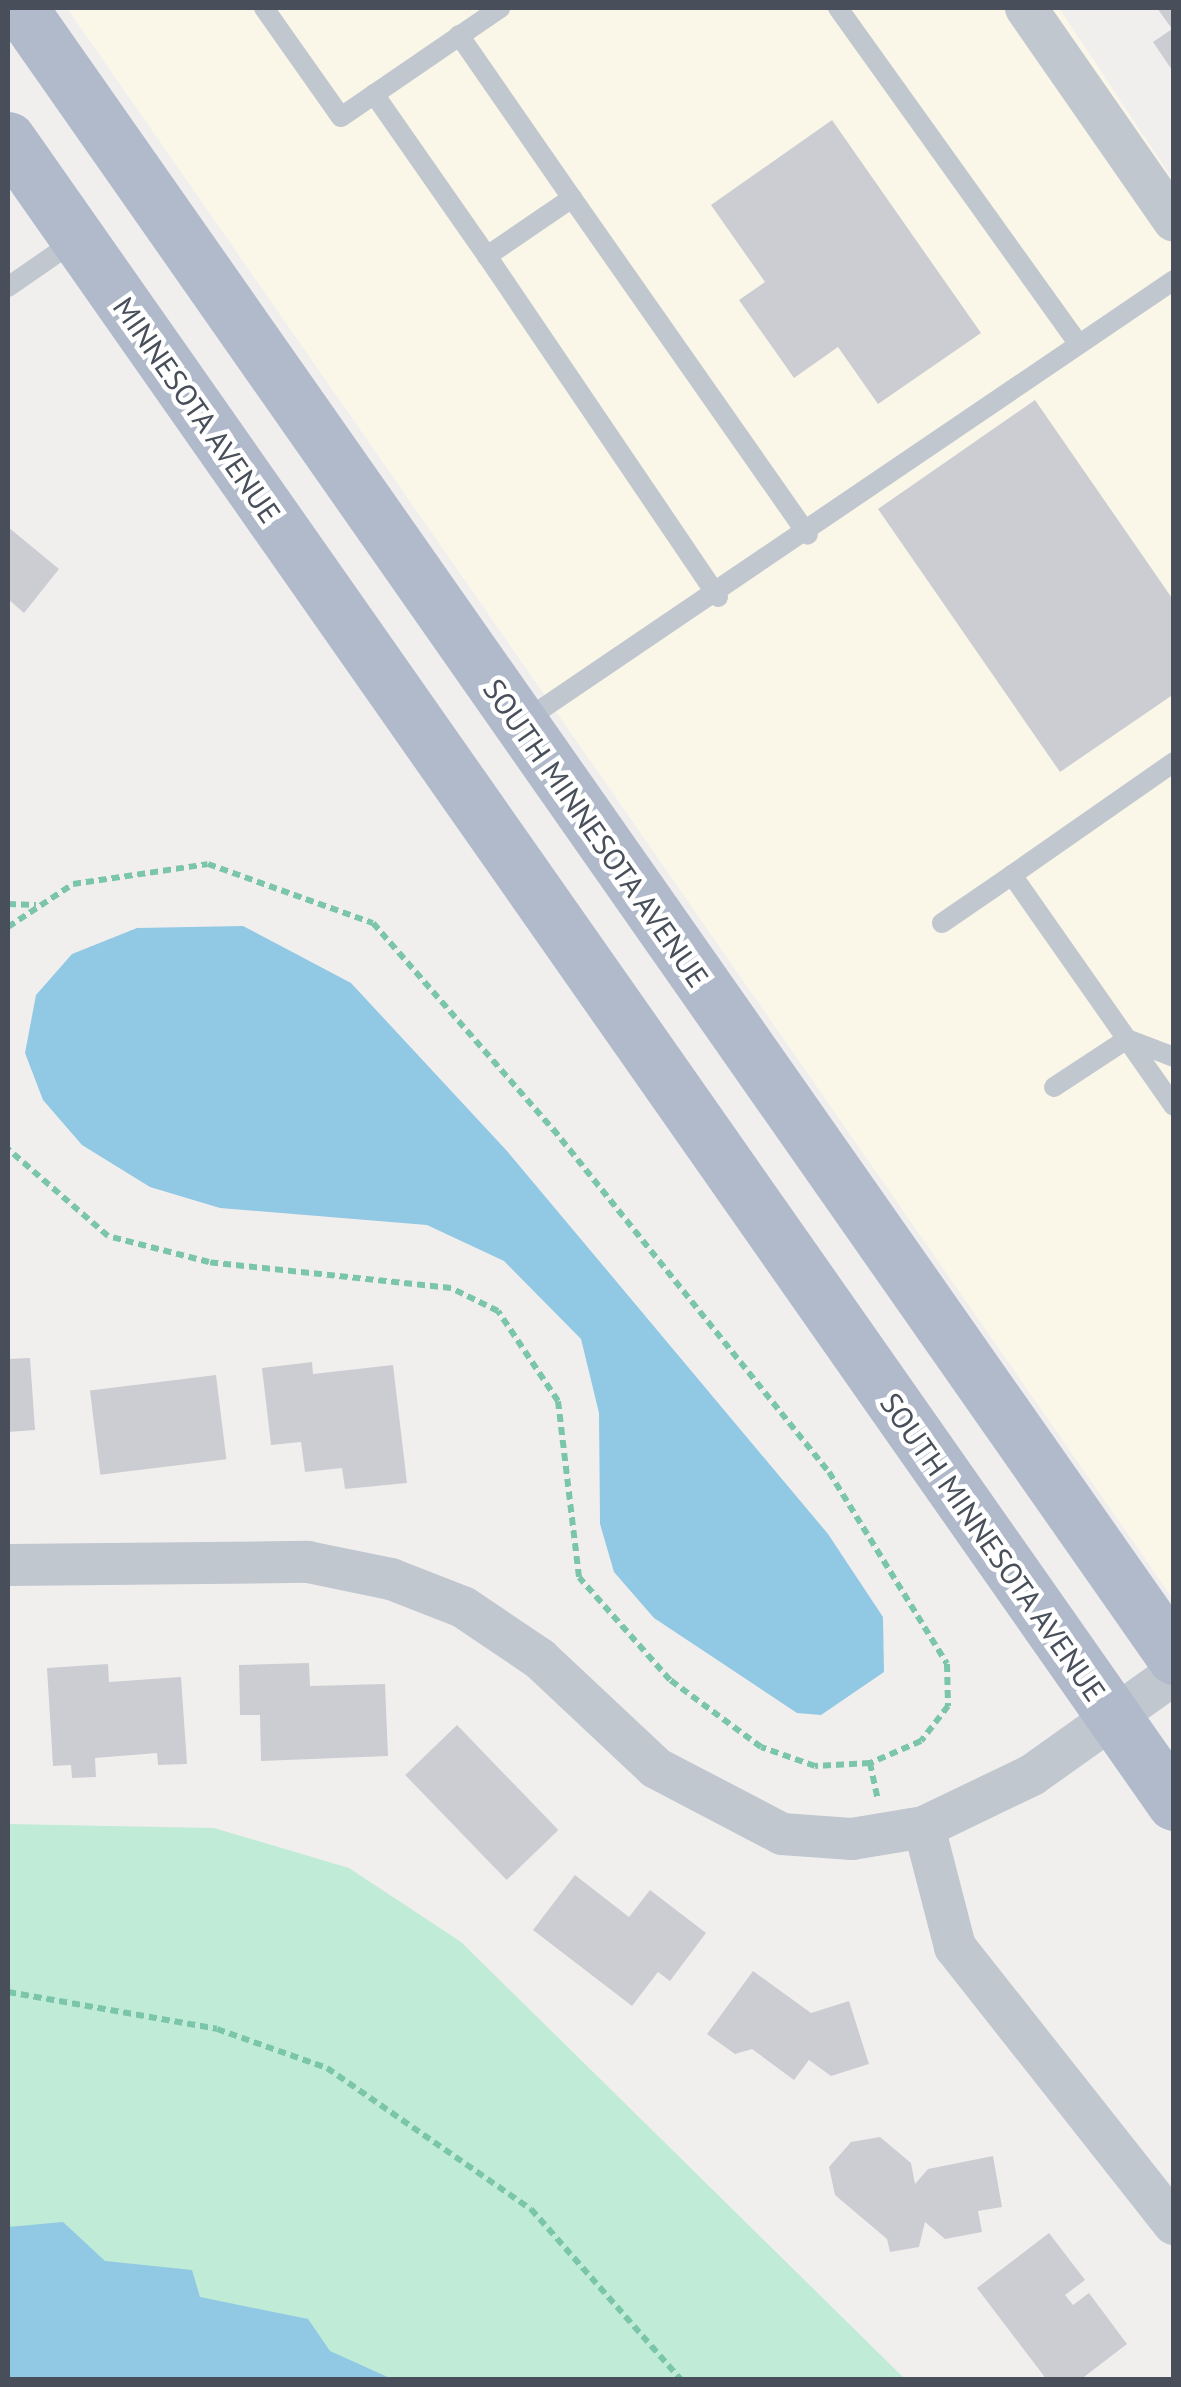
<!DOCTYPE html>
<html>
<head>
<meta charset="utf-8">
<style>
  body { margin:0 }
  #map { position:relative; width:1181px; height:2387px; overflow:hidden; background:#f1efee; font-family:"PT Sans",sans-serif }
  div>[style] { position:absolute }
  .commercial>* { inset:0; background:#faf7e9 }
  .green>* { inset:0; background:#c0ebd6 }
  .water>* { inset:0; background:#91c8e4 }
  .building>* { inset:0; background:#cccdd3; transform-origin:0 0 }
  .path>* { height:6px; margin-top:-3px; transform-origin:0; background:repeating-linear-gradient(90deg,#7bc6ab 0 8px,transparent 0 13px) }
  .service>* { height:20px; margin:-10px; padding:0 10px; transform-origin:10px; border-radius:10px; background:#c0c7cf }
  .minor>* { height:42px; margin:-21px; padding:0 21px; transform-origin:21px; border-radius:21px; background:#c0c7cf }
  .primary>* { height:55px; margin:-27.5px; padding:0 27.5px; transform-origin:27.5px; border-radius:27.5px; background:#b0bacb }
  span { translate:-50% -50%; white-space:nowrap; text-align:center; line-height:1.15; -webkit-text-stroke:9px #fff; paint-order:stroke }
  .street-label { font-size:30px; color:#484f5a }
  .frame { position:absolute; inset:0; border:10px solid #484f5a; pointer-events:none }
</style>
</head>
<body>
<div id="map">
  <div class="commercial">
    <div style="clip-path:polygon(67px 8px,1059px 8px,1173px 180px,1173px 1599px)"></div>
  </div>
  <div class="green">
    <div style="clip-path:polygon(8px 1824px,214px 1828px,349px 1868px,461px 1942px,905px 2379px,8px 2379px)"></div>
  </div>
  <div class="water">
    <div style="clip-path:polygon(243px 926px,351px 983px,507px 1151px,828px 1534px,883px 1617px,884px 1672px,821px 1715px,797px 1713px,654px 1618px,614px 1572px,600px 1524px,599px 1413px,581px 1339px,504px 1261px,427px 1225px,220px 1208px,150px 1187px,82px 1145px,43px 1100px,25px 1053px,36px 995px,72px 954px,137px 928px)"></div>
    <div style="clip-path:polygon(63px 2222px,105px 2261px,192px 2270px,200px 2297px,308px 2319px,330px 2351px,392px 2379px,8px 2379px,8px 2227px)"></div>
  </div>
  <div class="building">
    <div style="clip-path:polygon(1157px 8px,1174px 8px,1174px 73px,1153px 42px,1172px 29px)"></div>
    <div style="clip-path:polygon(832px 120px,981px 333px,878px 404px,838px 347px,794px 378px,739px 300px,765px 282px,711px 205px)"></div>
    <div style="clip-path:polygon(1035px 400px,1174px 601px,1174px 694px,1060px 772px,878px 509px)"></div>
    <div style="clip-path:polygon(8px 527px,59px 569px,24px 613px,8px 599px)"></div>
    <div style="clip-path:polygon(30px 1358px,35px 1430px,8px 1432px,8px 1359px)"></div>
    <div style="clip-path:polygon(312px 1362px,313px 1374px,393px 1365px,407px 1483px,345px 1489px,342px 1468px,305px 1472px,301px 1442px,271px 1445px,262px 1368px)"></div>
    <div style="left:216px;top:1375px;width:85px;height:127px;rotate:83deg"></div>
    <div style="clip-path:polygon(309px 1663px,310px 1686px,385px 1684px,388px 1756px,261px 1761px,260px 1715px,240px 1715px,239px 1665px)"></div>
    <div style="clip-path:polygon(108px 1664px,109px 1682px,181px 1677px,187px 1764px,158px 1765px,157px 1753px,95px 1758px,96px 1777px,72px 1778px,71px 1765px,53px 1766px,47px 1668px)"></div>
    <div style="left:457px;top:1725px;width:146px;height:72px;rotate:46deg"></div>
    <div style="clip-path:polygon(575px 1875px,629px 1917px,650px 1890px,706px 1933px,670px 1981px,658px 1972px,632px 2006px,533px 1930px)"></div>
    <div style="clip-path:polygon(753px 1971px,811px 2013px,849px 2001px,869px 2064px,831px 2076px,809px 2060px,794px 2080px,752px 2049px,735px 2054px,707px 2034px)"></div>
    <div style="clip-path:polygon(880px 2137px,911px 2163px,915px 2184px,928px 2169px,993px 2156px,1002px 2207px,978px 2211px,982px 2232px,945px 2239px,925px 2222px,919px 2247px,890px 2252px,887px 2239px,835px 2195px,829px 2167px,851px 2142px)"></div>
    <div style="clip-path:polygon(1049px 2233px,1085px 2280px,1065px 2295px,1073px 2305px,1089px 2293px,1127px 2344px,1080px 2380px,1047px 2380px,977px 2288px)"></div>
  </div>
  <div class="path">
    <div style="left:8px;top:904px;width:28px;rotate:2deg"></div>
    <div style="left:8px;top:927px;width:78px;rotate:-33.5deg"></div>
    <div style="left:73px;top:884px;width:136px;rotate:-8.4deg"></div>
    <div style="left:208px;top:864px;width:175px;rotate:19.7deg"></div>
    <div style="left:373px;top:923px;width:274px;rotate:48.9deg"></div>
    <div style="left:553px;top:1129px;width:440px;rotate:51.2deg"></div>
    <div style="left:829px;top:1472px;width:225px;rotate:58.4deg"></div>
    <div style="left:947px;top:1664px;width:42px;rotate:88.6deg"></div>
    <div style="left:948px;top:1706px;width:44px;rotate:127.6deg"></div>
    <div style="left:921px;top:1741px;width:56px;rotate:156.7deg"></div>
    <div style="left:870px;top:1763px;width:55px;rotate:176.9deg"></div>
    <div style="left:815px;top:1766px;width:57px;rotate:-160.6deg"></div>
    <div style="left:761px;top:1747px;width:113px;rotate:-143.6deg"></div>
    <div style="left:670px;top:1680px;width:137px;rotate:-131.5deg"></div>
    <div style="left:579px;top:1577px;width:177px;rotate:-96.8deg"></div>
    <div style="left:558px;top:1401px;width:108px;rotate:-123.7deg"></div>
    <div style="left:498px;top:1311px;width:52px;rotate:-153.9deg"></div>
    <div style="left:451px;top:1288px;width:243px;rotate:-173.9deg"></div>
    <div style="left:209px;top:1262px;width:104px;rotate:-165.6deg"></div>
    <div style="left:108px;top:1236px;width:133px;rotate:-139deg"></div>
    <div style="left:870px;top:1763px;width:35px;rotate:78deg"></div>
    <div style="left:8px;top:1992px;width:212px;rotate:10deg"></div>
    <div style="left:217px;top:2029px;width:117px;rotate:19.5deg"></div>
    <div style="left:327px;top:2068px;width:248px;rotate:34.7deg"></div>
    <div style="left:531px;top:2209px;width:227px;rotate:48.7deg"></div>
  </div>
  <div class="service">
    <div style="left:264px;top:8px;width:133px;rotate:54.8deg"></div>
    <div style="left:341px;top:117px;width:193px;rotate:-34.4deg"></div>
    <div style="left:838px;top:8px;width:411px;rotate:54.4deg"></div>
    <div style="left:459px;top:35px;width:198px;rotate:55.3deg"></div>
    <div style="left:374px;top:94px;width:198px;rotate:55.1deg"></div>
    <div style="left:8px;top:287px;width:83px;rotate:-34.7deg"></div>
    <div style="left:718px;top:597px;width:412px;rotate:-124.1deg"></div>
    <div style="left:487px;top:256px;width:103px;rotate:-34.3deg"></div>
    <div style="left:572px;top:198px;width:411px;rotate:55deg"></div>
    <div style="left:521px;top:723px;width:789px;rotate:-34.15deg"></div>
    <div style="left:1174px;top:762px;width:198px;rotate:145.1deg"></div>
    <div style="left:1012px;top:875px;width:282px;rotate:55deg"></div>
    <div style="left:942px;top:923px;width:85px;rotate:-34.4deg"></div>
    <div style="left:1054px;top:1087px;width:87px;rotate:-33.3deg"></div>
    <div style="left:1127px;top:1039px;width:50px;rotate:21deg"></div>
  </div>
  <div class="minor">
    <div style="left:1026px;top:8px;width:259px;rotate:55.2deg"></div>
    <div style="left:8px;top:1565px;width:300px;rotate:-0.6deg"></div>
    <div style="left:308px;top:1562px;width:85px;rotate:11.6deg"></div>
    <div style="left:391px;top:1579px;width:77px;rotate:21.3deg"></div>
    <div style="left:463px;top:1607px;width:93px;rotate:34deg"></div>
    <div style="left:540px;top:1659px;width:159px;rotate:43.2deg"></div>
    <div style="left:656px;top:1768px;width:142px;rotate:27.6deg"></div>
    <div style="left:782px;top:1834px;width:70px;rotate:4.1deg"></div>
    <div style="left:852px;top:1839px;width:73px;rotate:-9.5deg"></div>
    <div style="left:924px;top:1827px;width:120px;rotate:-25.7deg"></div>
    <div style="left:1032px;top:1775px;width:174px;rotate:-35.4deg"></div>
    <div style="left:924px;top:1827px;width:124px;rotate:75.5deg"></div>
    <div style="left:955px;top:1947px;width:353px;rotate:51.7deg"></div>
  </div>
  <div class="primary">
    <div style="left:20px;top:8px;width:2013px;rotate:55.01deg"></div>
    <div style="left:8px;top:139px;width:2032px;rotate:54.98deg"></div>
  </div>
  <div class="street-label">
    <span style="left:197px;top:410px;rotate:55deg">MINNESOTA AVENUE</span>
    <span style="left:596px;top:833px;rotate:55deg">SOUTH MINNESOTA AVENUE</span>
    <span style="left:993px;top:1547px;rotate:55deg">SOUTH MINNESOTA AVENUE</span>
  </div>
  <div class="frame"></div>
</div>
</body>
</html>
